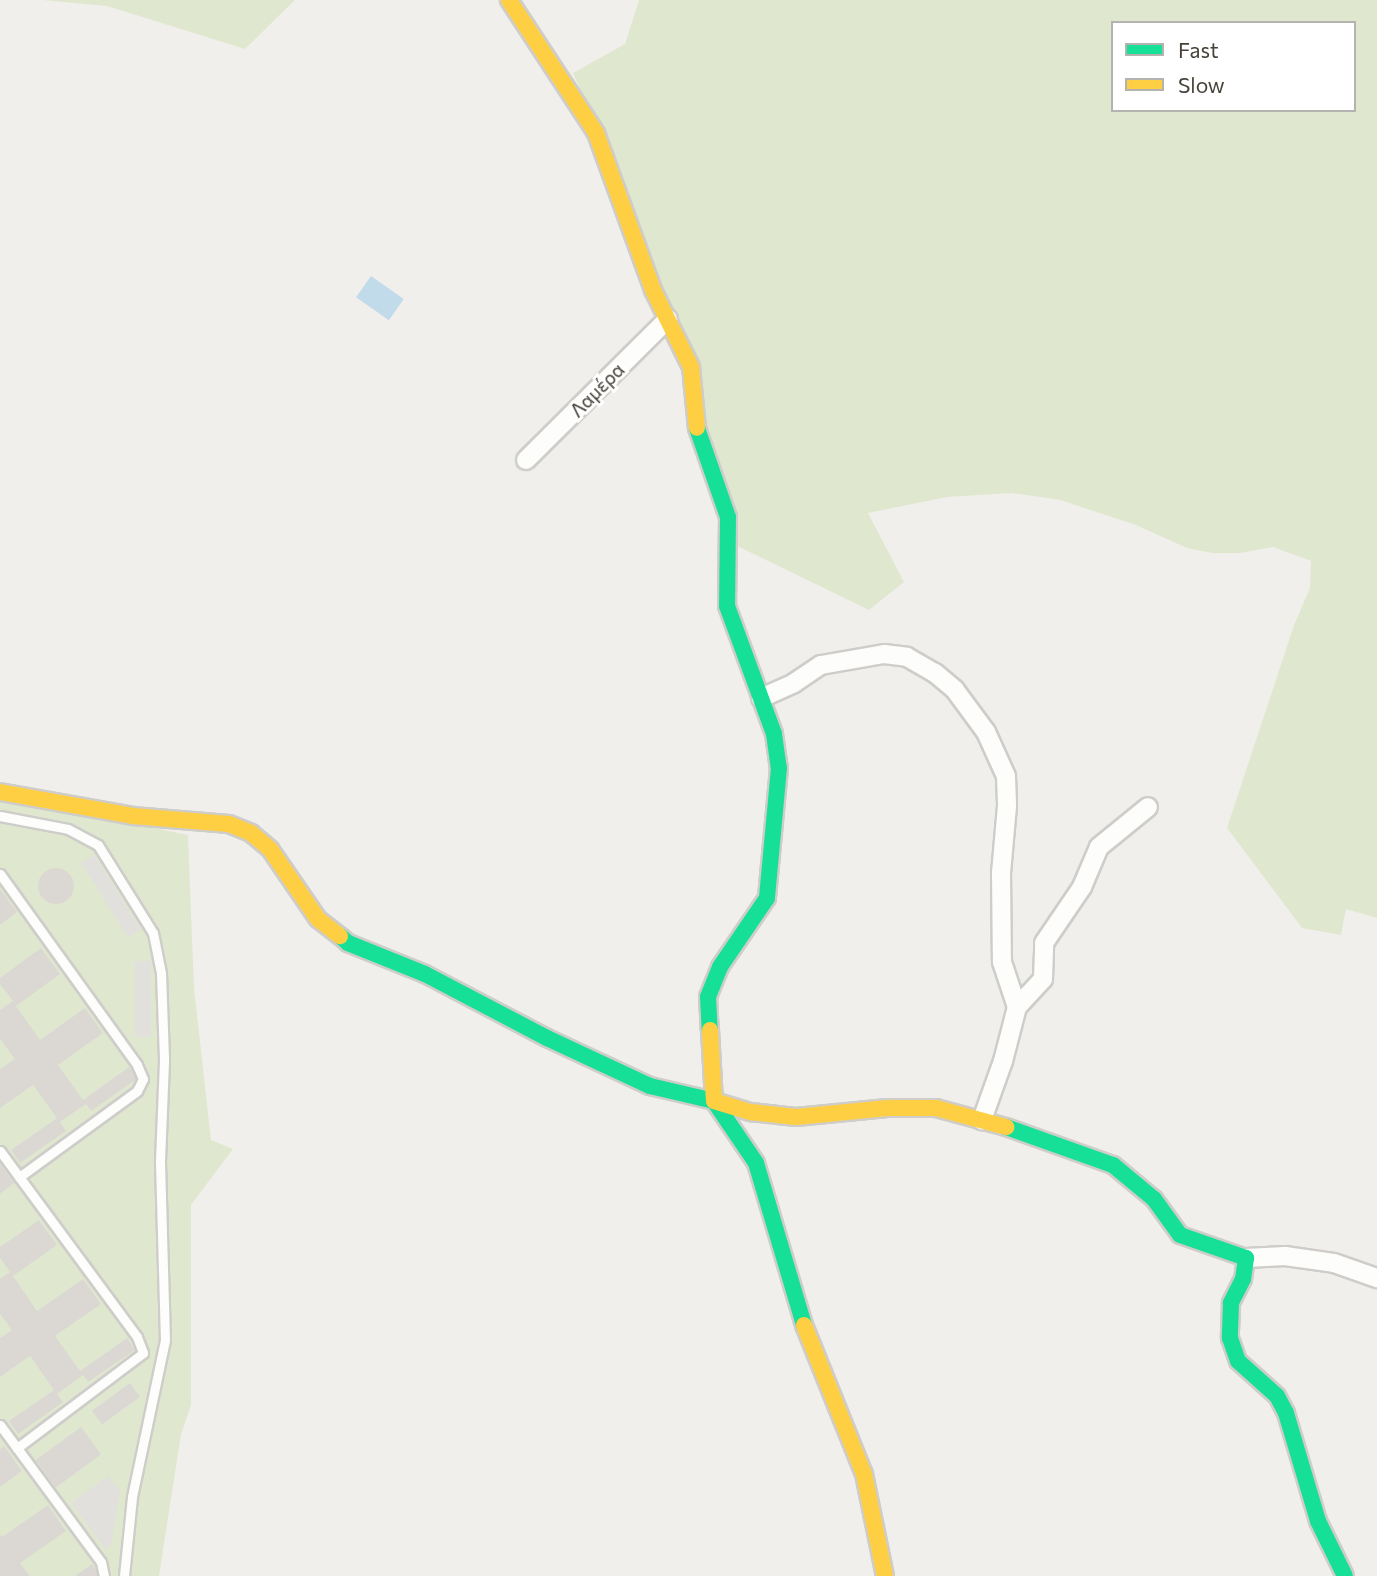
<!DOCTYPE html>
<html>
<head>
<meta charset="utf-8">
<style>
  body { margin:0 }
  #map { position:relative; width:1377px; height:1576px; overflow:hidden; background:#f1efec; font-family:Commissioner,sans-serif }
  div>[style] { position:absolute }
  .green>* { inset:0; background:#dfe8cf }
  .parking>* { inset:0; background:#e2e0dd; transform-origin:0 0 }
  .water>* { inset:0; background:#c1dbea; transform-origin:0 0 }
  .building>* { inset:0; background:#dbd8d4; transform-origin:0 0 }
  .round { border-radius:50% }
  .roads { filter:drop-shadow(2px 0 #cfcdca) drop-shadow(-2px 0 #cfcdca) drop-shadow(0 2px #cfcdca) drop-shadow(0 -2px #cfcdca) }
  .lane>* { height:9px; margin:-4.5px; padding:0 4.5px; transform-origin:4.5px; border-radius:4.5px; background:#fdfdfc }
  .street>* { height:18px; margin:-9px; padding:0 9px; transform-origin:9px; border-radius:9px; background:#fdfdfc }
  .fast>* { height:16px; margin:-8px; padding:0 8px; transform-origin:8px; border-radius:8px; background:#16e098 }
  .slow>* { height:16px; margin:-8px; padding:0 8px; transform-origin:8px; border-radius:8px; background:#ffcf43 }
  span { translate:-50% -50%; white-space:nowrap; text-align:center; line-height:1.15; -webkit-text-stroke:6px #fff; paint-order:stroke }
  .street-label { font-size:19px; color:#464139 }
  .legend { position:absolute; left:1111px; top:21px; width:245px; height:91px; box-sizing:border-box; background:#fff; border:2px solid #b5b3b0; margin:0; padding:9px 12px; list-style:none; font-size:21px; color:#464139 }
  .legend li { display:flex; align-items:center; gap:14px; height:35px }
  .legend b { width:35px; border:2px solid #b5b3b0 }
</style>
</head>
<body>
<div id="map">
  <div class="green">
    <div style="clip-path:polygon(42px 0,295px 0,245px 49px,107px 6px)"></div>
    <div style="clip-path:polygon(evenodd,639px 0,1377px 0,1377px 918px,1346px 909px,1341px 935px,1302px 928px,1227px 828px,1294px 625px,1310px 588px,1311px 561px,1273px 547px,1240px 553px,1212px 553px,1187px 548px,1136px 525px,1060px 500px,1012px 493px,947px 497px,868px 513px,904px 582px,869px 610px,735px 545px,708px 449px,687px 346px,573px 73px,625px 44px,639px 0,1113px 23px,1354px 23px,1354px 110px,1113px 110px,1113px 23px)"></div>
    <div style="clip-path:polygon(0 796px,188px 835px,194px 988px,211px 1140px,233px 1149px,191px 1205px,191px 1405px,181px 1434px,159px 1576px,0 1576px)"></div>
  </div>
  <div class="parking">
    <div style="left:94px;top:855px;width:88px;height:15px;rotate:58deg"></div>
    <div style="left:135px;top:961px;width:16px;height:76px"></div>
    <div style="clip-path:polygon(108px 1476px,120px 1491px,111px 1545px,105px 1549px,71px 1503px)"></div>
  </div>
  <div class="water">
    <div style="left:371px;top:276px;width:40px;height:26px;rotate:35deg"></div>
  </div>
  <div class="building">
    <div class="round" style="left:38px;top:868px;width:36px;height:36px"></div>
    <div style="clip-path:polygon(0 889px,17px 912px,0 925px)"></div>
    <div style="clip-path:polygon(41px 948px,60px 974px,16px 1006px,40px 1040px,85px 1008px,103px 1033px,58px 1065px,83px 1100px,129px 1067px,138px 1078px,91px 1111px,86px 1104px,60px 1122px,66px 1131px,20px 1163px,11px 1150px,57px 1118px,33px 1085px,0 1108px,0 1069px,15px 1059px,0 1039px,0 1010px,13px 1001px,0 984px,0 978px)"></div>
    <div style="clip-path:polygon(0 1164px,14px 1183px,0 1194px)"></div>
    <div style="clip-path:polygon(39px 1220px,57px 1245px,13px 1276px,37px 1311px,83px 1279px,101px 1304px,55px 1336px,80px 1371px,127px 1338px,135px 1350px,88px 1382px,83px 1375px,57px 1394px,63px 1402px,18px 1434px,9px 1421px,54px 1390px,30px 1356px,0 1377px,0 1338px,12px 1330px,0 1314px,0 1279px,10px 1272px,0 1258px,0 1247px)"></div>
    <div style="left:130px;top:1383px;width:17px;height:47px;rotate:54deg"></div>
    <div style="left:81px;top:1427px;width:34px;height:56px;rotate:54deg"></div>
    <div style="clip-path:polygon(4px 1446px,22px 1471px,0 1487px,0 1449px)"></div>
    <div style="clip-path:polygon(48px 1505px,66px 1531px,20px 1563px,30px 1576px,0 1576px,0 1534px,2px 1537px)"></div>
    <div style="clip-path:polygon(92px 1564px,100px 1576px,75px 1576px)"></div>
  </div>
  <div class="roads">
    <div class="lane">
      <div style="left:0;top:816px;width:69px;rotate:10.8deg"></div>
      <div style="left:68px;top:829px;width:34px;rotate:28deg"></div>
      <div style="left:98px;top:845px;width:104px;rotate:58deg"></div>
      <div style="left:153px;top:933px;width:41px;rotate:78.7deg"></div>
      <div style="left:161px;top:973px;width:88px;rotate:88deg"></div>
      <div style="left:164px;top:1061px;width:101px;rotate:92.3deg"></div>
      <div style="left:160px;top:1162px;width:178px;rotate:88.4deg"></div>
      <div style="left:165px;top:1340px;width:160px;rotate:101.9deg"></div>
      <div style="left:132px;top:1497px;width:79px;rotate:95.8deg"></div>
      <div style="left:0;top:874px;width:235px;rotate:54.3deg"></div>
      <div style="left:137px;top:1065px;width:15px;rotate:67deg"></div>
      <div style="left:143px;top:1079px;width:13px;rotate:117deg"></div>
      <div style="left:137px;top:1091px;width:146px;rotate:143.9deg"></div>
      <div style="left:0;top:1151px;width:231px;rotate:53.6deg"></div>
      <div style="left:137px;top:1337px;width:17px;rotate:69deg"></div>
      <div style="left:143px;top:1353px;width:158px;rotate:143deg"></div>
      <div style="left:0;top:1425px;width:170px;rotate:53.6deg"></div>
      <div style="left:101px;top:1562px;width:14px;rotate:78deg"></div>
    </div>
    <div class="street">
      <div style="left:526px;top:460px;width:200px;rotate:-44.8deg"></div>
      <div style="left:761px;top:698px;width:36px;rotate:-24deg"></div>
      <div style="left:794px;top:683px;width:32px;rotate:-34deg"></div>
      <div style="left:821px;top:665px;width:64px;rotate:-9.9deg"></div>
      <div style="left:884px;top:654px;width:23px;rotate:7deg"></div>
      <div style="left:907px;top:657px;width:32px;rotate:30deg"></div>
      <div style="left:935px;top:673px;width:26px;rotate:40deg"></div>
      <div style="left:955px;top:690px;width:52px;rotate:53.6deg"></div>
      <div style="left:986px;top:732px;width:48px;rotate:65.6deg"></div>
      <div style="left:1006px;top:776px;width:30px;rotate:88deg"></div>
      <div style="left:1007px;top:806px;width:67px;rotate:95.1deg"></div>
      <div style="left:1001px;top:873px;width:89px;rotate:89.4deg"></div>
      <div style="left:1002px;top:962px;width:47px;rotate:71.6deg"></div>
      <div style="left:1017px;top:1007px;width:56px;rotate:104.5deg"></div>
      <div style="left:1003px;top:1061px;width:63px;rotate:109.6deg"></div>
      <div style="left:1017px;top:1007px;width:38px;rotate:-47deg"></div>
      <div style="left:1043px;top:979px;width:36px;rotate:-88deg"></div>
      <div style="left:1044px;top:943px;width:68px;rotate:-55.8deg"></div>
      <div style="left:1082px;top:887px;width:43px;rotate:-67deg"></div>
      <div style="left:1099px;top:847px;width:63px;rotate:-39.2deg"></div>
      <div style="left:1246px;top:1258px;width:39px;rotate:-3deg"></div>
      <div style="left:1285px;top:1256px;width:49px;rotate:8.1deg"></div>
      <div style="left:1334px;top:1263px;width:46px;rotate:19.2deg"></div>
    </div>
    <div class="fast">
      <div style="left:697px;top:428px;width:94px;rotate:70.8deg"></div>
      <div style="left:728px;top:517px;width:89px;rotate:90.6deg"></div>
      <div style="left:727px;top:606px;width:136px;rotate:69.8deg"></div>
      <div style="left:774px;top:734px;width:34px;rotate:82deg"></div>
      <div style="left:779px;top:768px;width:131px;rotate:95.3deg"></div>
      <div style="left:767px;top:898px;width:83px;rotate:124.3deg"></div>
      <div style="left:720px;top:967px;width:32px;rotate:112deg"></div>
      <div style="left:708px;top:997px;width:33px;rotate:87deg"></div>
      <div style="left:340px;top:936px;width:11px;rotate:41deg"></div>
      <div style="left:348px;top:943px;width:83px;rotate:21.9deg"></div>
      <div style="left:425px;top:974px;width:138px;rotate:27.7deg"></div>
      <div style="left:547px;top:1038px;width:114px;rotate:25deg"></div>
      <div style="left:650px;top:1086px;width:66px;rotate:13.2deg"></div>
      <div style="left:714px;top:1101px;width:75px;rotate:55.9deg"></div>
      <div style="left:756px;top:1163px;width:169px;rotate:73.5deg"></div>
      <div style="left:1006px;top:1127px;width:114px;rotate:19.6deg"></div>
      <div style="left:1113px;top:1165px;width:53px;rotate:39.7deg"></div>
      <div style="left:1154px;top:1199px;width:44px;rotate:54.2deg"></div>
      <div style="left:1180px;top:1235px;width:70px;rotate:19.2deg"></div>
      <div style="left:1246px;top:1258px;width:21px;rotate:98deg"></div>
      <div style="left:1243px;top:1279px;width:27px;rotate:117deg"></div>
      <div style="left:1231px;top:1303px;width:35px;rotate:92deg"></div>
      <div style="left:1230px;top:1338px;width:24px;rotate:71deg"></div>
      <div style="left:1238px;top:1361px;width:52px;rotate:41.9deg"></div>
      <div style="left:1277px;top:1396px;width:19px;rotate:62deg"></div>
      <div style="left:1286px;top:1413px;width:113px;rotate:73.5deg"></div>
      <div style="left:1318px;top:1521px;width:61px;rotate:63.9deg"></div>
    </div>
    <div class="slow">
      <div style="left:509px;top:0;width:159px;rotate:56.8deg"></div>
      <div style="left:596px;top:133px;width:167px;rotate:70deg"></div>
      <div style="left:653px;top:290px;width:86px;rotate:63.7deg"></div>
      <div style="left:691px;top:367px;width:61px;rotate:84.4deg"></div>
      <div style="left:0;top:792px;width:135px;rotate:10.2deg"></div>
      <div style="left:133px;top:816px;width:96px;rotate:4.8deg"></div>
      <div style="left:229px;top:824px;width:24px;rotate:22deg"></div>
      <div style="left:251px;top:833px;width:25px;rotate:40deg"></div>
      <div style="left:270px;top:849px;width:85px;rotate:55.6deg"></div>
      <div style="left:318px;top:919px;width:28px;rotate:38deg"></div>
      <div style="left:710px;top:1030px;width:71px;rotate:86.8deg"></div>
      <div style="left:714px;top:1101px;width:39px;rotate:17deg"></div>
      <div style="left:751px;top:1112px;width:45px;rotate:6.3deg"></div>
      <div style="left:796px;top:1117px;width:92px;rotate:-5.6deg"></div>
      <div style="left:888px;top:1108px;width:48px"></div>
      <div style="left:936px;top:1108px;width:73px;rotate:15.2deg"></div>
      <div style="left:804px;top:1325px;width:161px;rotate:68.1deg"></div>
      <div style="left:864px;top:1474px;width:104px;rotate:78.4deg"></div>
    </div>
  </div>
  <div class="street-label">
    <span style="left:597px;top:390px;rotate:-45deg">Λαμέρα</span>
  </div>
  <ul class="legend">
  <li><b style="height:9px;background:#16e098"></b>Fast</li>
  <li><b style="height:9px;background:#ffcf43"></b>Slow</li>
  </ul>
</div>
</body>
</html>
